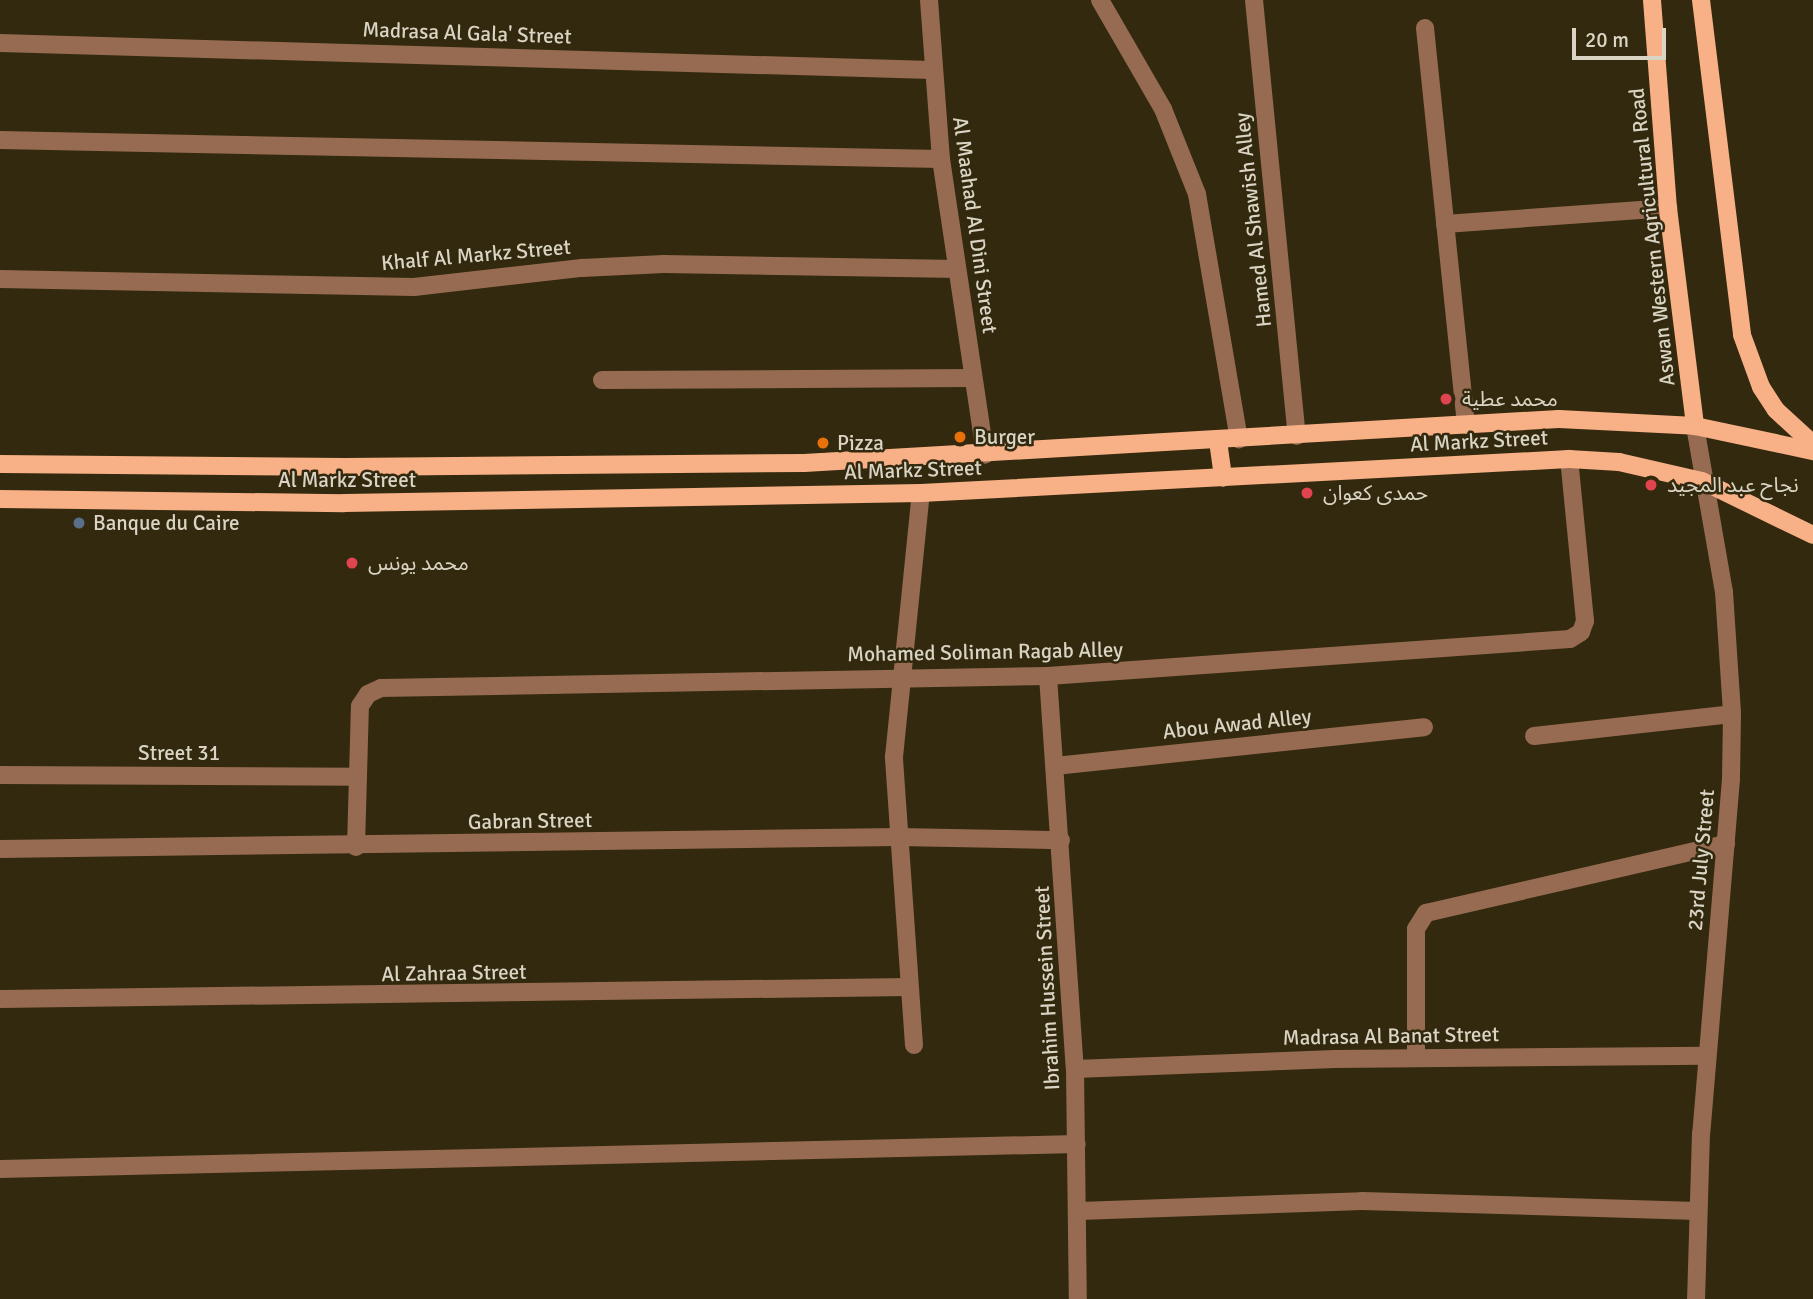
<!DOCTYPE html>
<html>
<head>
<meta charset="utf-8">
<style>
  body { margin:0 }
  #map { position:relative; width:1813px; height:1299px; overflow:hidden; background:#32290e; font-family:Signika,"Noto Sans Arabic",sans-serif }
  div>[style] { position:absolute }
  .minor>* { height:18px; margin:-9px; padding:0 9px; transform-origin:9px; border-radius:9px; background:#966b51 }
  .major>* { height:18px; margin:-9px; padding:0 9px; transform-origin:9px; border-radius:9px; background:#f8b086 }
  .dots>* { width:19px; height:19px; translate:-50% -50%; box-sizing:border-box; border:4px solid #32290e; border-radius:50% }
  span { translate:-50% -50%; white-space:nowrap; text-align:center; line-height:1.15; -webkit-text-stroke:5px #32290e; paint-order:stroke }
  .street-label { font-size:21px; color:#d9d4c4 }
  .poi-label { font-size:21px; color:#d9d4c4 }
  .left { translate:0 -50%; text-align:left }
  .scale { position:absolute; left:1572px; top:28px; width:94px; height:32px; box-sizing:border-box; border:4px solid #d9d4c4; border-top:0; padding-left:9px; font-size:21px; line-height:24px; white-space:nowrap; color:#d9d4c4; -webkit-text-stroke:5px #32290e; paint-order:stroke }
</style>
</head>
<body>
<div id="map">
  <div class="minor">
    <div style="left:929px;top:0;width:159px;rotate:85.7deg"></div>
    <div style="left:941px;top:159px;width:299px;rotate:81.5deg"></div>
    <div style="left:1100px;top:0;width:126px;rotate:60deg"></div>
    <div style="left:1163px;top:109px;width:92px;rotate:68.2deg"></div>
    <div style="left:1197px;top:194px;width:249px;rotate:80.3deg"></div>
    <div style="left:1254px;top:0;width:438px;rotate:84.4deg"></div>
    <div style="left:1425px;top:28px;width:399px;rotate:84.1deg"></div>
    <div style="left:0;top:43px;width:932px;rotate:1.66deg"></div>
    <div style="left:0;top:140px;width:941px;rotate:1.16deg"></div>
    <div style="left:1445px;top:224px;width:224px;rotate:-4.1deg"></div>
    <div style="left:0;top:279px;width:414px;rotate:1.1deg"></div>
    <div style="left:414px;top:287px;width:169px;rotate:-6.5deg"></div>
    <div style="left:582px;top:268px;width:82px;rotate:-2.8deg"></div>
    <div style="left:664px;top:264px;width:293px;rotate:1deg"></div>
    <div style="left:602px;top:380px;width:371px;rotate:-0.3deg"></div>
    <div style="left:1695px;top:426px;width:169px;rotate:80.1deg"></div>
    <div style="left:1724px;top:592px;width:122px;rotate:86.2deg"></div>
    <div style="left:1732px;top:714px;width:65px;rotate:90.9deg"></div>
    <div style="left:1731px;top:779px;width:355px;rotate:94.8deg"></div>
    <div style="left:1701px;top:1133px;width:166px;rotate:91.7deg"></div>
    <div style="left:1048px;top:676px;width:394px;rotate:86.1deg"></div>
    <div style="left:1075px;top:1069px;width:230px;rotate:89.3deg"></div>
    <div style="left:1534px;top:736px;width:199px;rotate:-6.3deg"></div>
    <div style="left:1055px;top:766px;width:371px;rotate:-6deg"></div>
    <div style="left:0;top:775px;width:358px;rotate:0.3deg"></div>
    <div style="left:356px;top:847px;width:141px;rotate:-88.4deg"></div>
    <div style="left:360px;top:706px;width:14px;rotate:-56deg"></div>
    <div style="left:368px;top:694px;width:14px;rotate:-25deg"></div>
    <div style="left:381px;top:688px;width:667px;rotate:-1.03deg"></div>
    <div style="left:1048px;top:676px;width:523px;rotate:-4.05deg"></div>
    <div style="left:1570px;top:639px;width:13px;rotate:-32deg"></div>
    <div style="left:1581px;top:632px;width:12px;rotate:-70deg"></div>
    <div style="left:1585px;top:621px;width:163px;rotate:-95.6deg"></div>
    <div style="left:0;top:849px;width:898px;rotate:-0.77deg"></div>
    <div style="left:898px;top:837px;width:163px;rotate:1.1deg"></div>
    <div style="left:0;top:999px;width:909px;rotate:-0.76deg"></div>
    <div style="left:914px;top:1045px;width:289px;rotate:-94deg"></div>
    <div style="left:894px;top:757px;width:265px;rotate:-84.2deg"></div>
    <div style="left:1416px;top:1058px;width:129px;rotate:-90deg"></div>
    <div style="left:1416px;top:929px;width:19px;rotate:-58deg"></div>
    <div style="left:1426px;top:913px;width:308px;rotate:-13deg"></div>
    <div style="left:1075px;top:1069px;width:260px;rotate:-2.2deg"></div>
    <div style="left:1335px;top:1059px;width:372px;rotate:-0.5deg"></div>
    <div style="left:0;top:1169px;width:1077px;rotate:-1.33deg"></div>
    <div style="left:1079px;top:1211px;width:283px;rotate:-2deg"></div>
    <div style="left:1362px;top:1201px;width:335px;rotate:1.7deg"></div>
  </div>
  <div class="major">
    <div style="left:1652px;top:0;width:209px;rotate:85.6deg"></div>
    <div style="left:1668px;top:208px;width:220px;rotate:82.9deg"></div>
    <div style="left:1701px;top:0;width:337px;rotate:83deg"></div>
    <div style="left:1742px;top:335px;width:55px;rotate:69.9deg"></div>
    <div style="left:1761px;top:387px;width:27px;rotate:57deg"></div>
    <div style="left:1776px;top:410px;width:50px;rotate:42.6deg"></div>
    <div style="left:1218px;top:441px;width:37px;rotate:82deg"></div>
    <div style="left:0;top:464px;width:345px;rotate:0.5deg"></div>
    <div style="left:345px;top:467px;width:459px;rotate:-0.5deg"></div>
    <div style="left:804px;top:463px;width:756px;rotate:-3.34deg"></div>
    <div style="left:1559px;top:419px;width:136px;rotate:2.9deg"></div>
    <div style="left:1695px;top:426px;width:121px;rotate:12deg"></div>
    <div style="left:0;top:499px;width:344px;rotate:0.7deg"></div>
    <div style="left:344px;top:503px;width:577px;rotate:-0.99deg"></div>
    <div style="left:921px;top:493px;width:649px;rotate:-3deg"></div>
    <div style="left:1569px;top:459px;width:50px;rotate:3.4deg"></div>
    <div style="left:1619px;top:462px;width:85px;rotate:12.9deg"></div>
    <div style="left:1702px;top:481px;width:123px;rotate:25.9deg"></div>
  </div>
  <div class="dots">
    <div style="left:1446px;top:399px;background:#e0444e"></div>
    <div style="left:960px;top:437px;background:#e8710a"></div>
    <div style="left:823px;top:443px;background:#e8710a"></div>
    <div style="left:1651px;top:485px;background:#e0444e"></div>
    <div style="left:1307px;top:493px;background:#e0444e"></div>
    <div style="left:79px;top:523px;background:#5c6f8a"></div>
    <div style="left:352px;top:563px;background:#e0444e"></div>
  </div>
  <div class="street-label">
    <span style="left:467px;top:33px;rotate:2deg">Madrasa Al Gala' Street</span>
    <span style="left:1253px;top:220px;rotate:-96deg">Hamed Al Shawish Alley</span>
    <span style="left:975px;top:225px;rotate:82deg">Al Maahad Al Dini Street</span>
    <span style="left:1652px;top:237px;rotate:-96deg">Aswan Western Agricultural Road</span>
    <span style="left:476px;top:255px;rotate:-5deg">Khalf Al Markz Street</span>
    <span style="left:1479px;top:441px;rotate:-3deg">Al Markz Street</span>
    <span style="left:913px;top:470px;rotate:-2deg">Al Markz Street</span>
    <span style="left:347px;top:480px">Al Markz Street</span>
    <span style="left:985px;top:652px;rotate:-1deg">Mohamed Soliman Ragab Alley</span>
    <span style="left:1237px;top:724px;rotate:-6deg">Abou Awad Alley</span>
    <span style="left:179px;top:753px">Street 31</span>
    <span style="left:530px;top:821px;rotate:-1deg">Gabran Street</span>
    <span style="left:1701px;top:860px;rotate:-85deg">23rd July Street</span>
    <span style="left:454px;top:973px;rotate:-1deg">Al Zahraa Street</span>
    <span style="left:1047px;top:988px;rotate:-93deg">Ibrahim Hussein Street</span>
    <span style="left:1391px;top:1036px;rotate:-1deg">Madrasa Al Banat Street</span>
  </div>
  <div class="poi-label">
    <span class="left" style="left:1462px;top:399px">محمد عطية</span>
    <span class="left" style="left:974px;top:437px">Burger</span>
    <span class="left" style="left:837px;top:443px">Pizza</span>
    <span class="left" style="left:1667px;top:485px">نجاح عبد المجيد</span>
    <span class="left" style="left:1323px;top:493px">حمدى كعوان</span>
    <span class="left" style="left:93px;top:523px">Banque du Caire</span>
    <span class="left" style="left:368px;top:563px">محمد يونس</span>
  </div>
  <div class="scale">20 m</div>
</div>
</body>
</html>
